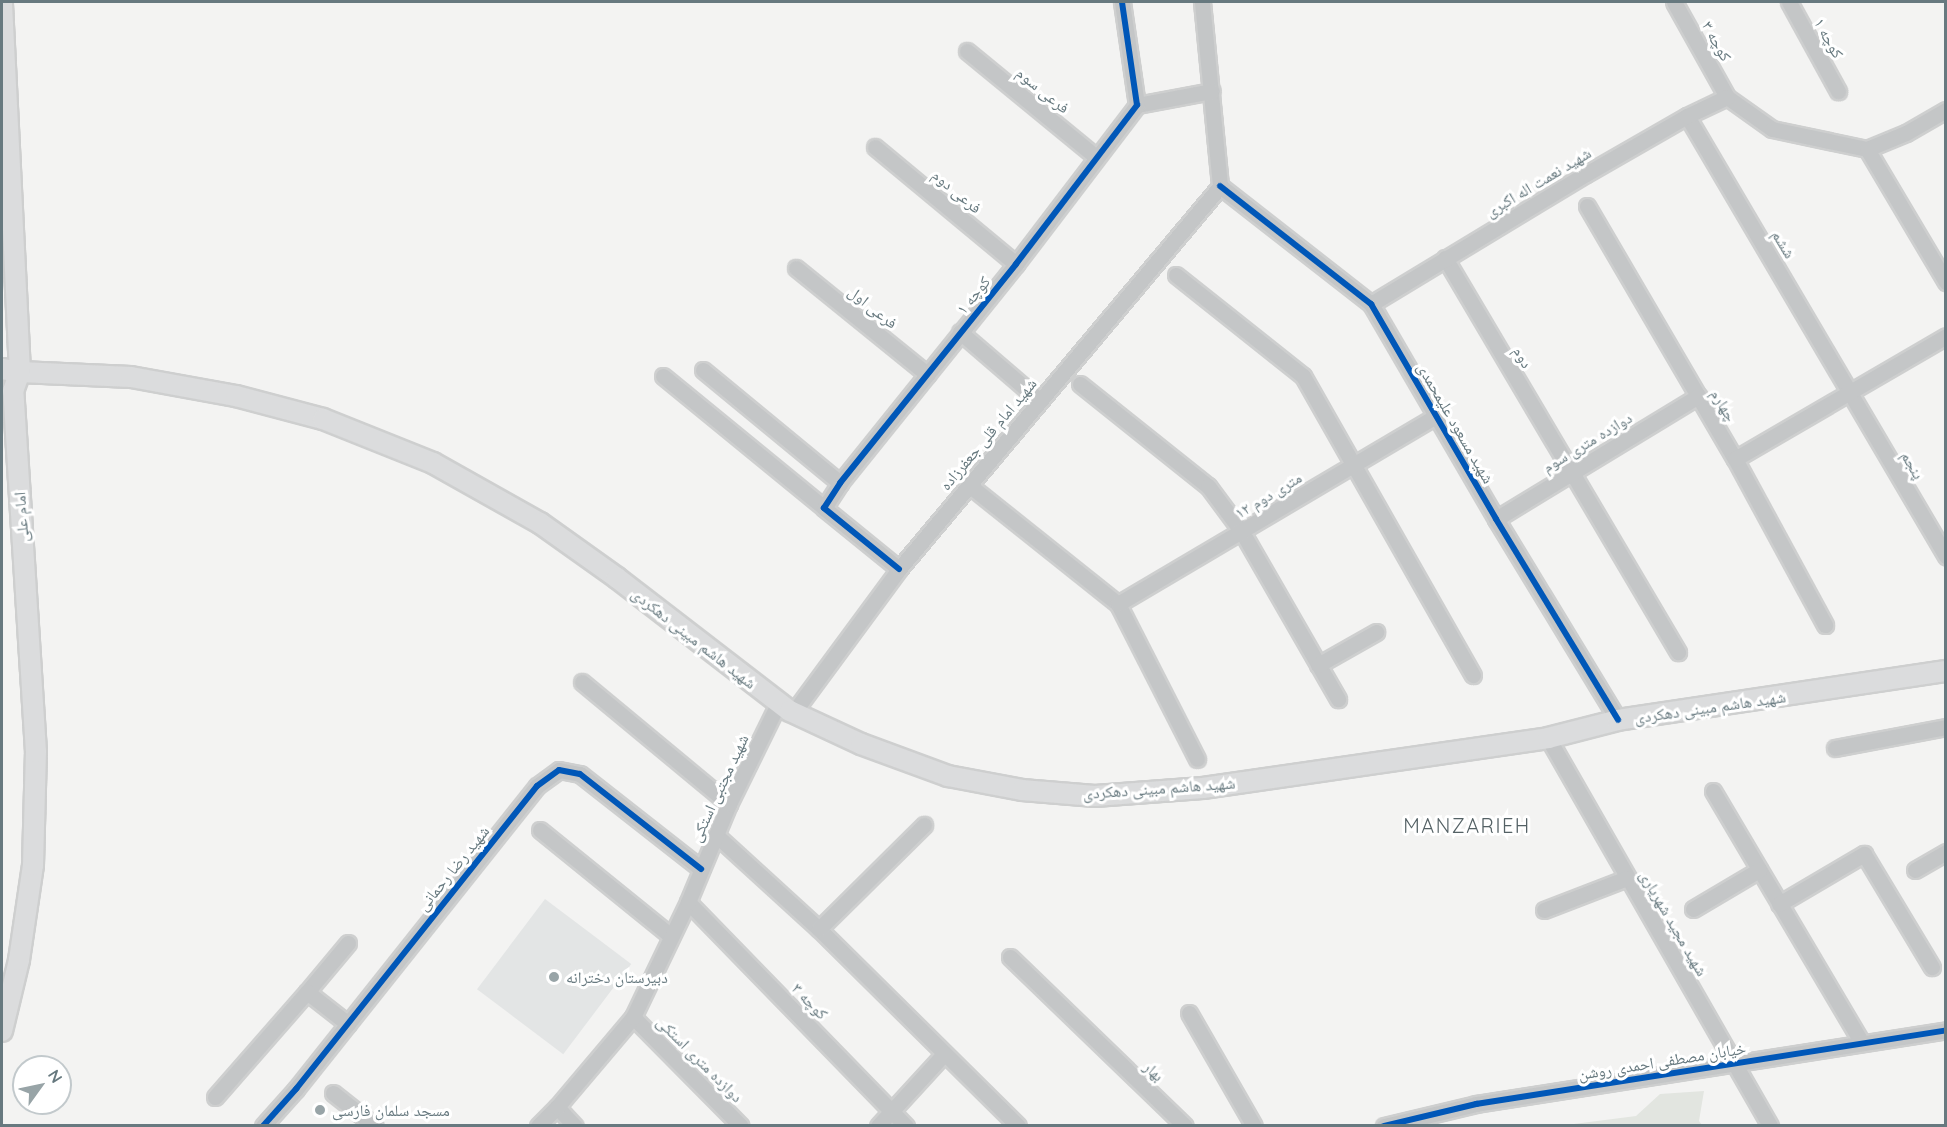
<!DOCTYPE html>
<html>
<head>
<meta charset="utf-8">
<style>
  body { margin:0 }
  #map { position:relative; width:1947px; height:1127px; overflow:hidden; background:#f3f3f2; font-family:Quicksand,"Noto Naskh Arabic",sans-serif }
  div>[style] { position:absolute }
  .built>* { inset:0; background:#e3e5e5; transform-origin:0 0 }
  .green>* { inset:0; background:#e2e5e0 }
  .roads { filter:drop-shadow(2px 0 #cecfcf) drop-shadow(-2px 0 #cecfcf) drop-shadow(0 2px #cecfcf) drop-shadow(0 -2px #cecfcf) }
  .minor>* { height:15px; margin:-7.5px; padding:0 7.5px; transform-origin:7.5px; border-radius:7.5px; background:#c4c6c7 }
  .major>* { height:20px; margin:-10px; padding:0 10px; transform-origin:10px; border-radius:10px; background:#dbdcdd }
  .cycleway>* { height:6px; margin:-3px; padding:0 3px; transform-origin:3px; border-radius:3px; background:#0057b8 }
  .dots>* { width:16px; height:16px; translate:-50% -50%; box-sizing:border-box; border:3px solid #fff; border-radius:50% }
  span { translate:-50% -50%; white-space:nowrap; text-align:center; line-height:1.15; -webkit-text-stroke:6px #fff; paint-order:stroke }
  .street-label { font-size:16px; color:#67797f }
  .poi-label { font-size:16px; color:#67797f }
  .left { translate:0 -50%; text-align:left }
  .quarter-label { font-size:20px; color:#546165; letter-spacing:1.5px }
  .frame { position:absolute; inset:0; border:3px solid #67797f; pointer-events:none }
  .north { position:absolute; left:12px; top:1055px; width:60px; height:60px; box-sizing:border-box; background:#fff; border:2px solid #c2c9cc; border-radius:50%; rotate:57deg; font-size:16px; font-weight:700; line-height:24px; text-align:center; color:#67797f }
  .north::after { content:''; display:block; margin:auto; width:21px; height:27px; background:#98a4a7; clip-path:polygon(50% 0,100% 100%,50% 72%,0 100%) }
</style>
</head>
<body>
<div id="map">
  <div class="built">
    <div style="left:545px;top:899px;width:108px;height:113px;rotate:37deg"></div>
  </div>
  <div class="green">
    <div style="clip-path:polygon(1704px 1091px,1699px 1121px,1702px 1125px,1566px 1125px,1636px 1116px,1660px 1094px)"></div>
  </div>
  <div class="roads">
    <div class="minor">
      <div style="left:1202px;top:2px;width:185px;rotate:84.4deg"></div>
      <div style="left:1674px;top:2px;width:109px;rotate:60.8deg"></div>
      <div style="left:1727px;top:97px;width:55px;rotate:35.4deg"></div>
      <div style="left:1772px;top:129px;width:97px;rotate:11.9deg"></div>
      <div style="left:1867px;top:149px;width:42px;rotate:-22.3deg"></div>
      <div style="left:1906px;top:133px;width:46px;rotate:-29.9deg"></div>
      <div style="left:1789px;top:2px;width:102px;rotate:61.2deg"></div>
      <div style="left:967px;top:51px;width:167px;rotate:39.4deg"></div>
      <div style="left:1137px;top:105px;width:76px;rotate:-10.6deg"></div>
      <div style="left:1687px;top:116px;width:511px;rotate:59.52deg"></div>
      <div style="left:875px;top:147px;width:183px;rotate:39.7deg"></div>
      <div style="left:1867px;top:149px;width:155px;rotate:59.3deg"></div>
      <div style="left:1220px;top:186px;width:192px;rotate:38deg"></div>
      <div style="left:1371px;top:304px;width:249px;rotate:59.8deg"></div>
      <div style="left:1496px;top:519px;width:235px;rotate:58.7deg"></div>
      <div style="left:1587px;top:206px;width:293px;rotate:59.7deg"></div>
      <div style="left:1735px;top:459px;width:189px;rotate:61.5deg"></div>
      <div style="left:1445px;top:258px;width:458px;rotate:59.4deg"></div>
      <div style="left:796px;top:268px;width:169px;rotate:39deg"></div>
      <div style="left:1176px;top:275px;width:162px;rotate:38.5deg"></div>
      <div style="left:1303px;top:376px;width:344px;rotate:60.4deg"></div>
      <div style="left:1371px;top:304px;width:251px;rotate:-31.2deg"></div>
      <div style="left:1586px;top:174px;width:116px;rotate:-29.9deg"></div>
      <div style="left:1687px;top:116px;width:44px;rotate:-25.4deg"></div>
      <div style="left:960px;top:332px;width:104px;rotate:40.7deg"></div>
      <div style="left:703px;top:370px;width:178px;rotate:39.5deg"></div>
      <div style="left:663px;top:376px;width:208px;rotate:39.3deg"></div>
      <div style="left:1080px;top:384px;width:164px;rotate:38.6deg"></div>
      <div style="left:1208px;top:486px;width:57px;rotate:53.5deg"></div>
      <div style="left:1242px;top:532px;width:193px;rotate:60.1deg"></div>
      <div style="left:1735px;top:459px;width:244px;rotate:-30.2deg"></div>
      <div style="left:969px;top:485px;width:191px;rotate:38.6deg"></div>
      <div style="left:1118px;top:604px;width:174px;rotate:63deg"></div>
      <div style="left:1496px;top:519px;width:237px;rotate:-31.3deg"></div>
      <div style="left:899px;top:569px;width:97px;rotate:-140.9deg"></div>
      <div style="left:824px;top:508px;width:30px;rotate:-57deg"></div>
      <div style="left:840px;top:483px;width:281px;rotate:-51.2deg"></div>
      <div style="left:1016px;top:264px;width:200px;rotate:-52.7deg"></div>
      <div style="left:1137px;top:105px;width:104px;rotate:-98.3deg"></div>
      <div style="left:1118px;top:604px;width:369px;rotate:-30.6deg"></div>
      <div style="left:1318px;top:665px;width:67px;rotate:-29.6deg"></div>
      <div style="left:582px;top:682px;width:191px;rotate:39.7deg"></div>
      <div style="left:793px;top:713px;width:179px;rotate:-53.6deg"></div>
      <div style="left:899px;top:569px;width:500px;rotate:-50deg"></div>
      <div style="left:1548px;top:738px;width:447px;rotate:60.2deg"></div>
      <div style="left:1835px;top:748px;width:113px;rotate:-10.7deg"></div>
      <div style="left:1713px;top:791px;width:291px;rotate:59.4deg"></div>
      <div style="left:540px;top:830px;width:169px;rotate:39deg"></div>
      <div style="left:716px;top:835px;width:139px;rotate:42.4deg"></div>
      <div style="left:819px;top:929px;width:280px;rotate:44.7deg"></div>
      <div style="left:1915px;top:870px;width:36px;rotate:-30deg"></div>
      <div style="left:688px;top:902px;width:313px;rotate:45.8deg"></div>
      <div style="left:1779px;top:904px;width:99px;rotate:-30.5deg"></div>
      <div style="left:1864px;top:854px;width:132px;rotate:59deg"></div>
      <div style="left:1693px;top:909px;width:77px;rotate:-30.6deg"></div>
      <div style="left:1544px;top:910px;width:89px;rotate:-21.1deg"></div>
      <div style="left:819px;top:929px;width:148px;rotate:-44.7deg"></div>
      <div style="left:1010px;top:957px;width:243px;rotate:44deg"></div>
      <div style="left:1189px;top:1013px;width:130px;rotate:60.1deg"></div>
      <div style="left:633px;top:1017px;width:153px;rotate:45.3deg"></div>
      <div style="left:348px;top:1024px;width:52px;rotate:-142deg"></div>
      <div style="left:307px;top:992px;width:64px;rotate:-50.1deg"></div>
      <div style="left:333px;top:1093px;width:53px;rotate:38.2deg"></div>
      <div style="left:215px;top:1097px;width:140px;rotate:-48.8deg"></div>
      <div style="left:557px;top:1107px;width:26px;rotate:47deg"></div>
      <div style="left:263px;top:1126px;width:50px;rotate:-48.3deg"></div>
      <div style="left:296px;top:1089px;width:387px;rotate:-51.5deg"></div>
      <div style="left:537px;top:786px;width:27px;rotate:-36deg"></div>
      <div style="left:559px;top:770px;width:21px;rotate:11deg"></div>
      <div style="left:580px;top:774px;width:154px;rotate:38.1deg"></div>
      <div style="left:538px;top:1126px;width:27px;rotate:-45deg"></div>
      <div style="left:557px;top:1107px;width:118px;rotate:-49.8deg"></div>
      <div style="left:633px;top:1017px;width:127px;rotate:-64.4deg"></div>
      <div style="left:688px;top:902px;width:106px;rotate:-67.3deg"></div>
      <div style="left:729px;top:804px;width:111px;rotate:-63.9deg"></div>
      <div style="left:878px;top:1126px;width:98px;rotate:-47.5deg"></div>
      <div style="left:1384px;top:1126px;width:95px;rotate:-13.4deg"></div>
      <div style="left:1476px;top:1104px;width:476px;rotate:-8.9deg"></div>
    </div>
    <div class="major">
      <div style="left:2px;top:369px;width:18px;rotate:9deg"></div>
      <div style="left:20px;top:372px;width:111px;rotate:2.6deg"></div>
      <div style="left:131px;top:377px;width:107px;rotate:10.3deg"></div>
      <div style="left:236px;top:396px;width:90px;rotate:14.8deg"></div>
      <div style="left:323px;top:419px;width:118px;rotate:21.8deg"></div>
      <div style="left:433px;top:463px;width:123px;rotate:29.3deg"></div>
      <div style="left:540px;top:523px;width:95px;rotate:35.5deg"></div>
      <div style="left:617px;top:578px;width:218px;rotate:37.6deg"></div>
      <div style="left:790px;top:711px;width:78px;rotate:24.9deg"></div>
      <div style="left:861px;top:744px;width:93px;rotate:20.2deg"></div>
      <div style="left:948px;top:776px;width:75px;rotate:10.7deg"></div>
      <div style="left:1022px;top:790px;width:73px;rotate:4.7deg"></div>
      <div style="left:1095px;top:796px;width:108px;rotate:-4.2deg"></div>
      <div style="left:1203px;top:788px;width:349px;rotate:-8.2deg"></div>
      <div style="left:1548px;top:738px;width:72px;rotate:-14.4deg"></div>
      <div style="left:1618px;top:720px;width:332px;rotate:-8.5deg"></div>
      <div style="left:2px;top:1031px;width:73px;rotate:-76.5deg"></div>
      <div style="left:19px;top:960px;width:96px;rotate:-81.6deg"></div>
      <div style="left:33px;top:865px;width:113px;rotate:-88.5deg"></div>
      <div style="left:36px;top:752px;width:362px;rotate:-93.6deg"></div>
      <div style="left:13px;top:391px;width:20px;rotate:-70deg"></div>
      <div style="left:20px;top:372px;width:370px;rotate:-92.8deg"></div>
    </div>
  </div>
  <div class="cycleway">
    <div style="left:1220px;top:186px;width:192px;rotate:38deg"></div>
    <div style="left:1371px;top:304px;width:249px;rotate:59.8deg"></div>
    <div style="left:1496px;top:519px;width:235px;rotate:58.7deg"></div>
    <div style="left:899px;top:569px;width:97px;rotate:-140.9deg"></div>
    <div style="left:824px;top:508px;width:30px;rotate:-57deg"></div>
    <div style="left:840px;top:483px;width:281px;rotate:-51.2deg"></div>
    <div style="left:1016px;top:264px;width:200px;rotate:-52.7deg"></div>
    <div style="left:1137px;top:105px;width:104px;rotate:-98.3deg"></div>
    <div style="left:263px;top:1126px;width:50px;rotate:-48.3deg"></div>
    <div style="left:296px;top:1089px;width:387px;rotate:-51.5deg"></div>
    <div style="left:537px;top:786px;width:27px;rotate:-36deg"></div>
    <div style="left:559px;top:770px;width:21px;rotate:11deg"></div>
    <div style="left:580px;top:774px;width:154px;rotate:38.1deg"></div>
    <div style="left:1384px;top:1126px;width:95px;rotate:-13.4deg"></div>
    <div style="left:1476px;top:1104px;width:476px;rotate:-8.9deg"></div>
  </div>
  <div class="dots">
    <div style="left:554px;top:977px;background:#98a4a7"></div>
    <div style="left:320px;top:1110px;background:#98a4a7"></div>
  </div>
  <div class="street-label">
    <span style="left:1829px;top:38px;rotate:61deg">کوچه ۱</span>
    <span style="left:1717px;top:41px;rotate:61deg">کوچه ۳</span>
    <span style="left:1043px;top:90px;rotate:39deg">فرعی سوم</span>
    <span style="left:1538px;top:182px;rotate:-31deg">شهید نعمت اله اکبری</span>
    <span style="left:957px;top:191px;rotate:40deg">فرعی دوم</span>
    <span style="left:1784px;top:244px;rotate:59deg">ششم</span>
    <span style="left:973px;top:295px;rotate:-51deg">کوچه ۱</span>
    <span style="left:873px;top:307px;rotate:39deg">فرعی اول</span>
    <span style="left:1523px;top:357px;rotate:60deg">دوم</span>
    <span style="left:1724px;top:405px;rotate:59deg">چهارم</span>
    <span style="left:1456px;top:423px;rotate:60deg">شهید مسعود علیمحمدی</span>
    <span style="left:988px;top:434px;rotate:-50deg">شهید امام قلی جعفرزاده</span>
    <span style="left:1587px;top:442px;rotate:-31deg">دوازده متری سوم</span>
    <span style="left:1913px;top:465px;rotate:60deg">پنجم</span>
    <span style="left:1268px;top:495px;rotate:-31deg">۱۲ متری دوم</span>
    <span style="left:21px;top:517px;rotate:-94deg">امام علی</span>
    <span style="left:694px;top:638px;rotate:38deg">شهید هاشم مبینی دهکردی</span>
    <span style="left:1710px;top:707px;rotate:-8deg">شهید هاشم مبینی دهکردی</span>
    <span style="left:719px;top:788px;rotate:-65deg">شهید مجتبی استکی</span>
    <span style="left:1159px;top:788px;rotate:-4deg">شهید هاشم مبینی دهکردی</span>
    <span style="left:453px;top:868px;rotate:-51deg">شهید رضا رحمانی</span>
    <span style="left:1674px;top:923px;rotate:60deg">شهید مجید شهریاری</span>
    <span style="left:810px;top:1001px;rotate:46deg">کوچه ۳</span>
    <span style="left:700px;top:1059px;rotate:45deg">دوازده متری استکی</span>
    <span style="left:1662px;top:1061px;rotate:-9deg">خیابان مصطفی احمدی روشن</span>
    <span style="left:1154px;top:1071px;rotate:43deg">بهار</span>
  </div>
  <div class="poi-label">
    <span class="left" style="left:566px;top:977px">دبیرستان دخترانه</span>
    <span class="left" style="left:332px;top:1110px">مسجد سلمان فارسی</span>
  </div>
  <div class="quarter-label">
    <span style="left:1467px;top:825px">MANZARIEH</span>
  </div>
  <div class="frame"></div>
  <div class="north">N</div>
</div>
</body>
</html>
